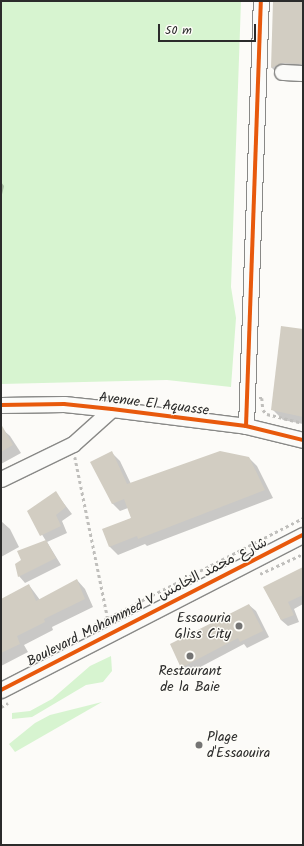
<!DOCTYPE html>
<html>
<head>
<meta charset="utf-8">
<style>
  body { margin:0 }
  #map { position:relative; width:304px; height:846px; overflow:hidden; background:#fcfbf8; font-family:Kalam,"Playpen Sans Arabic",sans-serif }
  div>[style] { position:absolute }
  .green>* { inset:0; background:#d7f4d0 }
  .shadow>* { inset:0; background:#0003 }
  .building>* { inset:0; background:#d2cdc2 }
  .path>* { height:2.5px; margin-top:-1.25px; transform-origin:0; background:repeating-linear-gradient(90deg,#c0bfbc 0 3px,transparent 0 6px) }
  .roads { filter:drop-shadow(1px 0 #898987) drop-shadow(-1px 0 #898987) drop-shadow(0 1px #898987) drop-shadow(0 -1px #898987) }
  .minor>* { height:15px; margin:-7.5px; padding:0 7.5px; transform-origin:7.5px; border-radius:7.5px; background:#fbfbf9 }
  .cycleway>* { height:4px; margin:-2px; padding:0 2px; transform-origin:2px; border-radius:2px; background:#e8590c }
  .dots>* { width:11px; height:11px; translate:-50% -50%; box-sizing:border-box; border:2px solid #fdfcf7; border-radius:50% }
  span { translate:-50% -50%; white-space:nowrap; text-align:center; line-height:1.15; -webkit-text-stroke:3px #fdfcf7; paint-order:stroke }
  .street-label { font-size:14px; color:#2b2b2b }
  .poi-label { font-size:14px; color:#2b2b2b }
  .right { translate:-100% -50%; text-align:right }
  .left { translate:0 -50%; text-align:left }
  .frame { position:absolute; inset:0; border:2px solid #2b2b2b; pointer-events:none }
  .scale { position:absolute; left:158px; top:24px; width:98px; height:18px; box-sizing:border-box; border:2px solid #2b2b2b; border-top:0; padding-left:5px; font-size:12px; line-height:14px; white-space:nowrap; color:#2b2b2b; -webkit-text-stroke:3px #fdfcf7; paint-order:stroke }
</style>
</head>
<body>
<div id="map">
  <div class="green">
    <div style="clip-path:polygon(1px 1px,241px 1px,231px 287px,236px 318px,231px 387px,167px 380px,1px 384px)"></div>
    <div style="clip-path:polygon(111px 656px,112px 671px,103px 682px,86px 685px,32px 717px,12px 719px,12px 713px,30px 711px,52px 699px,90px 666px)"></div>
    <div style="clip-path:polygon(102px 702px,15px 752px,9px 744px,35px 723px,50px 715px)"></div>
  </div>
  <div class="shadow">
    <div style="clip-path:polygon(274px 1px,303px 1px,303px 74px,282px 78px,272px 68px)"></div>
    <div style="clip-path:polygon(1px 182px,4px 186px,1px 199px)"></div>
    <div style="clip-path:polygon(303px 330px,303px 424px,283px 420px,272px 409px)"></div>
    <div style="clip-path:polygon(1px 428px,10px 436px,21px 453px,1px 464px)"></div>
    <div style="clip-path:polygon(112px 453px,120px 461px,131px 484px,249px 458px,257px 466px,273px 498px,147px 546px,145px 544px,118px 555px,110px 547px,103px 530px,132px 518px,128px 508px,120px 511px,112px 503px)"></div>
    <div style="clip-path:polygon(56px 493px,72px 514px,62px 521px,67px 533px,47px 542px,61px 565px,25px 583px,19px 576px,46px 541px,28px 512px)"></div>
    <div style="clip-path:polygon(1px 521px,10px 529px,19px 547px,1px 557px)"></div>
    <div style="clip-path:polygon(303px 568px,303px 604px,294px 609px,299px 622px,288px 626px,281px 620px,265px 587px)"></div>
    <div style="clip-path:polygon(77px 580px,85px 589px,93px 607px,52px 627px,53px 630px,24px 645px,28px 652px,1px 666px,1px 600px,29px 585px,40px 600px)"></div>
    <div style="clip-path:polygon(249px 605px,256px 611px,269px 637px,247px 648px,244px 644px,189px 673px,182px 667px)"></div>
  </div>
  <div class="building">
    <div style="clip-path:polygon(273px 1px,303px 1px,303px 64px,282px 63px,271px 68px)"></div>
    <div style="clip-path:polygon(281px 326px,303px 329px,303px 417px,271px 410px)"></div>
    <div style="clip-path:polygon(1px 424px,13px 445px,1px 452px)"></div>
    <div style="clip-path:polygon(112px 451px,127px 484px,220px 451px,249px 457px,265px 490px,138px 539px,137px 536px,109px 547px,102px 529px,131px 518px,124px 499px,112px 504px,90px 462px)"></div>
    <div style="clip-path:polygon(56px 491px,66px 507px,56px 515px,61px 526px,40px 536px,27px 511px)"></div>
    <div style="clip-path:polygon(46px 540px,56px 558px,18px 577px,15px 564px,21px 560px,17px 551px)"></div>
    <div style="clip-path:polygon(303px 567px,303px 595px,288px 602px,294px 615px,281px 620px,263px 587px)"></div>
    <div style="clip-path:polygon(77px 579px,85px 599px,44px 619px,45px 622px,17px 636px,20px 644px,1px 653px,1px 599px,29px 584px,36px 601px)"></div>
    <div style="clip-path:polygon(249px 604px,263px 631px,240px 642px,238px 638px,181px 668px,170px 644px)"></div>
  </div>
  <div class="path">
    <div style="left:259px;top:398px;width:3px"></div>
    <div style="left:262px;top:398px;width:12px;rotate:85deg"></div>
    <div style="left:263px;top:410px;width:6px;rotate:45deg"></div>
    <div style="left:267px;top:414px;width:37px;rotate:14deg"></div>
    <div style="left:75px;top:457px;width:165px;rotate:78.5deg"></div>
    <div style="left:260px;top:574px;width:47px;rotate:-24.9deg"></div>
    <div style="left:88px;top:628px;width:242px;rotate:-27.1deg"></div>
    <div style="left:1px;top:707px;width:8px;rotate:-30deg"></div>
  </div>
  <div class="roads">
    <div class="minor">
      <div style="left:282px;top:72px;width:21px;rotate:3deg"></div>
      <div style="left:1px;top:405px;width:63px;rotate:-0.9deg"></div>
      <div style="left:64px;top:404px;width:48px;rotate:5.9deg"></div>
      <div style="left:112px;top:409px;width:135px;rotate:7.2deg"></div>
      <div style="left:246px;top:426px;width:59px;rotate:13.8deg"></div>
      <div style="left:246px;top:426px;width:425px;rotate:-88deg"></div>
      <div style="left:1px;top:479px;width:80px;rotate:-25.9deg"></div>
      <div style="left:73px;top:444px;width:52px;rotate:-41.9deg"></div>
      <div style="left:1px;top:690px;width:339px;rotate:-27.2deg"></div>
    </div>
  </div>
  <div class="cycleway">
    <div style="left:1px;top:405px;width:63px;rotate:-0.9deg"></div>
    <div style="left:64px;top:404px;width:48px;rotate:5.9deg"></div>
    <div style="left:112px;top:409px;width:135px;rotate:7.2deg"></div>
    <div style="left:246px;top:426px;width:59px;rotate:13.8deg"></div>
    <div style="left:246px;top:426px;width:425px;rotate:-88deg"></div>
    <div style="left:1px;top:690px;width:339px;rotate:-27.2deg"></div>
  </div>
  <div class="dots">
    <div style="left:239px;top:626px;background:#747473"></div>
    <div style="left:190px;top:656px;background:#747473"></div>
    <div style="left:199px;top:745px;background:#747473"></div>
  </div>
  <div class="street-label">
    <span style="left:154px;top:404px;rotate:7deg">Avenue El Aquasse</span>
    <span style="left:147px;top:602px;rotate:-27deg">Boulevard Mohammed V شارع محمد الخامس</span>
  </div>
  <div class="poi-label">
    <span class="right" style="left:231px;top:626px">Essaouria<br>Gliss City</span>
    <span style="left:190px;top:679px">Restaurant<br>de la Baie</span>
    <span class="left" style="left:207px;top:745px">Plage<br>d'Essaouira</span>
  </div>
  <div class="frame"></div>
  <div class="scale">50 m</div>
</div>
</body>
</html>
